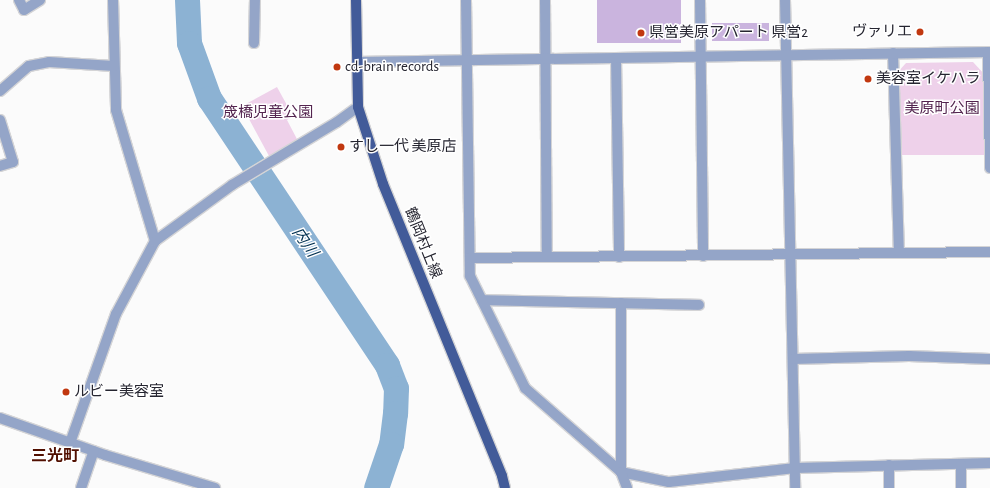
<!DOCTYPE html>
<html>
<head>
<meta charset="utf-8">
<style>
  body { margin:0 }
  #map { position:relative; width:990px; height:488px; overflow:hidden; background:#fbfbfb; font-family:"Alegreya Sans","Noto Sans JP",sans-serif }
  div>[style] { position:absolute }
  .green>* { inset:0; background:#eed1ea }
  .river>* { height:25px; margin:-12.5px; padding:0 12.5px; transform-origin:12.5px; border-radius:12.5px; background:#8cb2d3 }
  .building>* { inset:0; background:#cab4de; transform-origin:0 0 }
  .roads { filter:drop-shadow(1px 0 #d4d4d6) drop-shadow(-1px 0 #d4d4d6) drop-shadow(0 1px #d4d4d6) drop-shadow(0 -1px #d4d4d6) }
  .minor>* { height:10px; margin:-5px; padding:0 5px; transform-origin:5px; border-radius:5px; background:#94a5c8 }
  .major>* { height:10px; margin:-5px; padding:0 5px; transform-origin:5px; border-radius:5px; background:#425b99 }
  .dots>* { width:11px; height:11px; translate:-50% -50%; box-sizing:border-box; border:2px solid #fff; border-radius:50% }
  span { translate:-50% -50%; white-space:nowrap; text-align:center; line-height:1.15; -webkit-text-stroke:3px #fff; paint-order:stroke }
  .poi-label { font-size:15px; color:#252530 }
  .right { translate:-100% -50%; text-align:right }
  .left { translate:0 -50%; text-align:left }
  .park-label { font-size:15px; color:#53244f }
  .street-label { font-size:15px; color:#252530 }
  .water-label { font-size:16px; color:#003050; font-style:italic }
  .neighbourhood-label { font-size:16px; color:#510f00; font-weight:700 }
</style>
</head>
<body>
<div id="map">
  <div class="green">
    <div style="clip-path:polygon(973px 62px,985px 75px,986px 155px,900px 155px,897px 73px,906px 63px)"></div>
    <div style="clip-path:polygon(277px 87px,293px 116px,287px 120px,298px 141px,269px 156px,242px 106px)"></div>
  </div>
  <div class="river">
    <div style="left:187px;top:0;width:43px;rotate:87.3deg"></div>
    <div style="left:189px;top:43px;width:59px;rotate:70deg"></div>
    <div style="left:209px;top:98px;width:321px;rotate:56.3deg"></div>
    <div style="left:387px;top:365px;width:25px;rotate:69deg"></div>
    <div style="left:396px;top:388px;width:25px;rotate:92deg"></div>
    <div style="left:395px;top:413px;width:31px;rotate:97deg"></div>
    <div style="left:391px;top:444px;width:46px;rotate:108.8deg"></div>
  </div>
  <div class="building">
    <div style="left:597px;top:0;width:84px;height:43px"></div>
    <div style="left:712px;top:23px;width:57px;height:18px"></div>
  </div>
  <div class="roads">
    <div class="minor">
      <div style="left:19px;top:0;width:11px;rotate:63deg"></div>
      <div style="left:24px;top:10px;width:19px;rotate:-32deg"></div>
      <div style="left:113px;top:0;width:110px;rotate:88.4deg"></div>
      <div style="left:116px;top:110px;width:137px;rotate:73.4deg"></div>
      <div style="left:466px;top:0;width:276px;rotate:89.2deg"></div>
      <div style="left:470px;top:276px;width:125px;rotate:63.8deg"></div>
      <div style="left:525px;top:388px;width:128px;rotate:41.2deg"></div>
      <div style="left:621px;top:472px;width:49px;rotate:11.8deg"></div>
      <div style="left:669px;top:482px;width:127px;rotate:-6.3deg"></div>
      <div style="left:795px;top:468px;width:195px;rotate:-1.5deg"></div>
      <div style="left:545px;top:0;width:257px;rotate:89.6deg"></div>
      <div style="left:700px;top:0;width:256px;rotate:89.3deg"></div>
      <div style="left:785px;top:0;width:488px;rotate:88.8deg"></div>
      <div style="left:254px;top:43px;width:43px;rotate:-88.7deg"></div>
      <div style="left:988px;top:52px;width:116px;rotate:89deg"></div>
      <div style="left:893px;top:53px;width:200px;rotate:88.3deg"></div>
      <div style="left:616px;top:58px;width:199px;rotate:89.1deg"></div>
      <div style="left:357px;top:62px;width:633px;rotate:-0.91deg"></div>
      <div style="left:0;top:91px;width:38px;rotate:-41deg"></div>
      <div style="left:29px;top:66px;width:20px;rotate:-11deg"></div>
      <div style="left:49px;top:62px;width:65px;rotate:3.5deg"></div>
      <div style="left:0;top:120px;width:44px;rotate:72.8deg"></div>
      <div style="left:13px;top:162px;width:14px;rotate:163deg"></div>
      <div style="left:470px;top:258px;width:520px;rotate:-0.66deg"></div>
      <div style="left:482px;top:300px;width:217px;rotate:1.3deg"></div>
      <div style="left:621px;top:303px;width:169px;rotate:90deg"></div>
      <div style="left:621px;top:472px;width:17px;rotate:69deg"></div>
      <div style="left:793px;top:359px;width:116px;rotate:-1.5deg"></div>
      <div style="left:909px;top:356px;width:81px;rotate:2.1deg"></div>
      <div style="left:0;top:418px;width:111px;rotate:19.4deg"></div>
      <div style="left:105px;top:455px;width:115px;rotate:16.7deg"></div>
      <div style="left:70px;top:443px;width:137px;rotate:-70.4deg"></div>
      <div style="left:116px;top:314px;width:83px;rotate:-61.9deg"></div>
      <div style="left:155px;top:241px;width:95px;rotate:-36deg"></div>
      <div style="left:232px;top:185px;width:122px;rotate:-31deg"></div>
      <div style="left:337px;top:122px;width:26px;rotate:-36deg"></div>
      <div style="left:889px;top:465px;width:23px;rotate:90deg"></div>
      <div style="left:81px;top:488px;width:39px;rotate:-71deg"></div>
      <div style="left:961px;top:488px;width:24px;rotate:-90deg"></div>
    </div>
    <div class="major">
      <div style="left:356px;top:0;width:107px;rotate:88.9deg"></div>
      <div style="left:358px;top:107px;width:81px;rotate:72deg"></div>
      <div style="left:383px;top:184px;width:315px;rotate:67.8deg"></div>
      <div style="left:502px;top:476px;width:12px;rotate:76deg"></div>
    </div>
  </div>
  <div class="dots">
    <div style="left:920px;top:32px;background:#c13810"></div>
    <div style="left:641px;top:33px;background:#c13810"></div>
    <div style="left:337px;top:67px;background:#c13810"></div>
    <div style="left:868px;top:79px;background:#c13810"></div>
    <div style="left:341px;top:147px;background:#c13810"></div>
    <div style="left:66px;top:392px;background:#c13810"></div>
  </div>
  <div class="poi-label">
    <span class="right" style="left:912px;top:32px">ヴァリエ</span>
    <span class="left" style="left:649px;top:33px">県営美原アパート 県営2</span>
    <span class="left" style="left:345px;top:67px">cd-brain records</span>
    <span class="left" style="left:876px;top:79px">美容室イケハラ</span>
    <span class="left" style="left:349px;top:147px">すし一代 美原店</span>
    <span class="left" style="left:74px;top:392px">ルビー美容室</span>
  </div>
  <div class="park-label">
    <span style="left:942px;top:109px">美原町公園</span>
    <span style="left:268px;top:113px">筬橋児童公園</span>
  </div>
  <div class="street-label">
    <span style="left:423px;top:243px;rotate:68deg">鶴岡村上線</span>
  </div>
  <div class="water-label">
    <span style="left:305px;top:242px;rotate:56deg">内川</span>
  </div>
  <div class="neighbourhood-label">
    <span style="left:55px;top:456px">三光町</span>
  </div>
</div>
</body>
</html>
